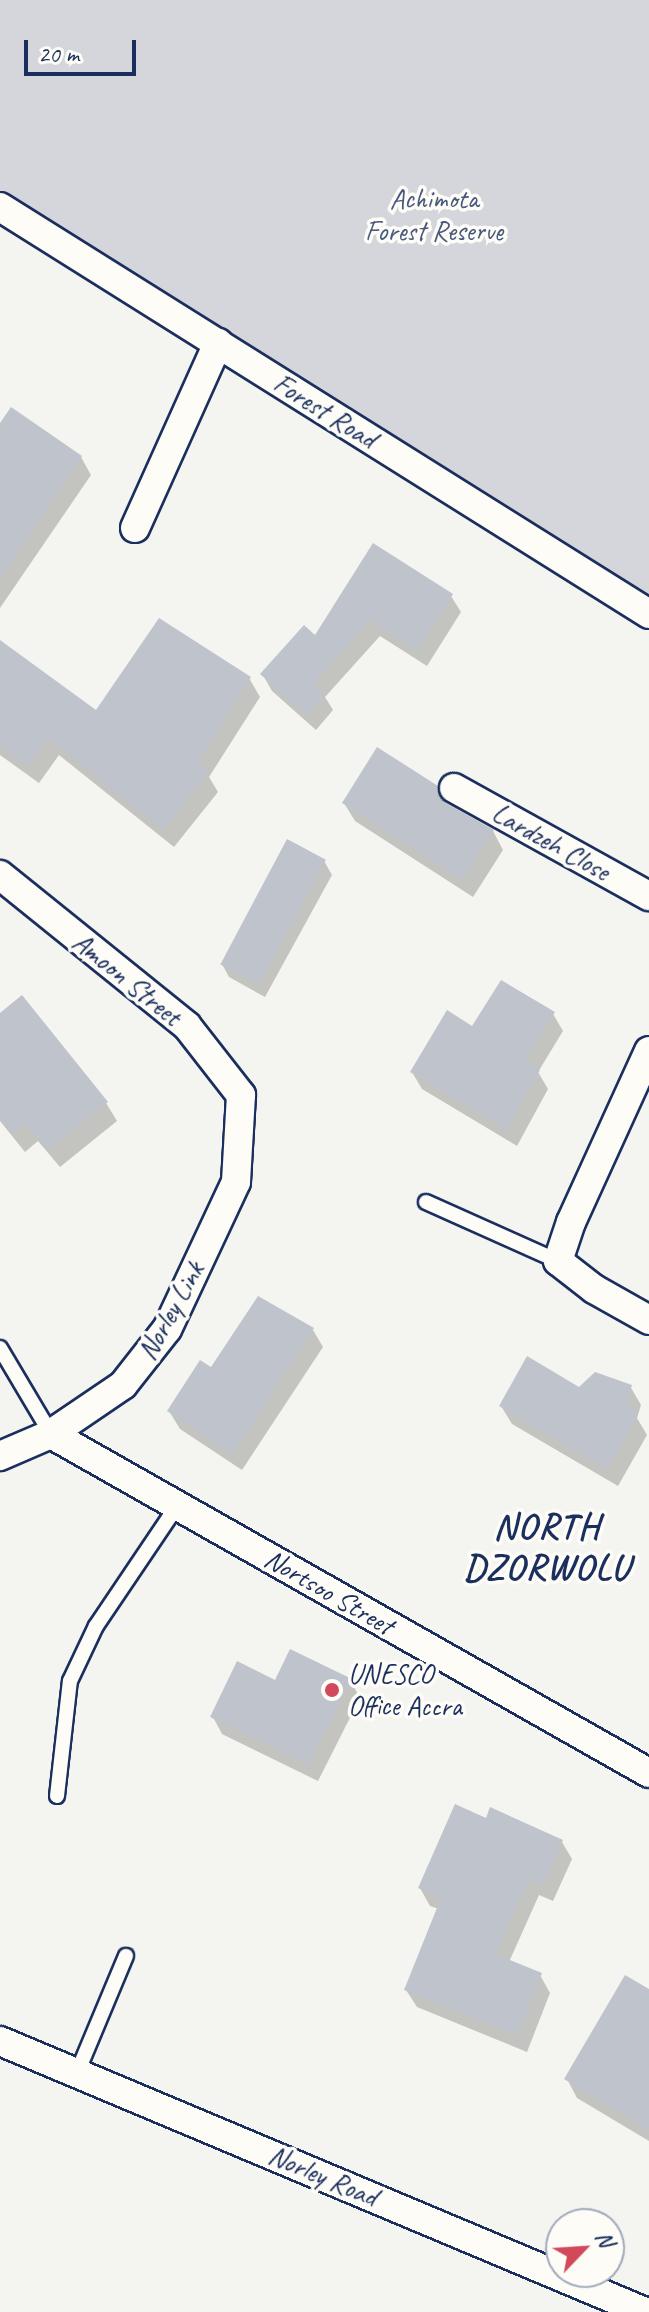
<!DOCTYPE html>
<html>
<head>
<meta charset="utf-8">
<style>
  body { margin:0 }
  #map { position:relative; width:649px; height:2312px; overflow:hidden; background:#f4f4f1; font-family:Caveat,sans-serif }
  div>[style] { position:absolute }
  .green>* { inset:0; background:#d4d6db }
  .shadow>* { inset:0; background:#0003 }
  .building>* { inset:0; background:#bfc3cc; transform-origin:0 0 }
  .roads { filter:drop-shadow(2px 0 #1b2f5e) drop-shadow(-2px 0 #1b2f5e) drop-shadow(0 2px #1b2f5e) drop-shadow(0 -2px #1b2f5e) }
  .service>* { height:14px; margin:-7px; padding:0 7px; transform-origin:7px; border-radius:7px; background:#fdfcf7 }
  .minor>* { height:28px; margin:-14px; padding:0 14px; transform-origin:14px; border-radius:14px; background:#fdfcf7 }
  .dots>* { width:22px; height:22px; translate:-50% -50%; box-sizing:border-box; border:4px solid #fdfcf7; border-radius:50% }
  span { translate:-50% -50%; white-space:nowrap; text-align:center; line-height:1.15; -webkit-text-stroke:7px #fdfcf7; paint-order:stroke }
  .park-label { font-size:28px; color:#49597d }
  .street-label { font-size:28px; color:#1b2f5e }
  .poi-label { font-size:28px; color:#1b2f5e }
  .left { translate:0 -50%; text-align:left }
  .district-label { font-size:36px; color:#1b2f5e; font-weight:700; letter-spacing:2px }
  .north { position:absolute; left:545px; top:2208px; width:80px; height:80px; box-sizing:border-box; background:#fdfcf7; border:2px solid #a3aaba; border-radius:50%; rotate:65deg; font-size:22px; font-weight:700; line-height:32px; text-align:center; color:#1b2f5e }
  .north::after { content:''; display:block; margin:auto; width:28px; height:36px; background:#d1495b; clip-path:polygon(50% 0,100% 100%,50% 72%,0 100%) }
  .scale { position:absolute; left:24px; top:40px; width:112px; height:36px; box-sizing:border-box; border:4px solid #1b2f5e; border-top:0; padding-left:10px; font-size:24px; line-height:28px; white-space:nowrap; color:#1b2f5e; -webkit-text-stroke:6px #fdfcf7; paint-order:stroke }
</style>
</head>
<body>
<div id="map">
  <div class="green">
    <div style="clip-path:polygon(0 0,649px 0,649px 597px,0 203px)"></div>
  </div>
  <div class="shadow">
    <div style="clip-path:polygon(0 427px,81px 457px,91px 475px,0 608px)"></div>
    <div style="clip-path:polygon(374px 546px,451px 596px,461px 612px,427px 666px,380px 636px,325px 697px,333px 710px,316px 730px,272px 691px,263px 675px,315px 638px)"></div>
    <div style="clip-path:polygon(0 642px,97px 713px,249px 678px,260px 697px,209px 777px,218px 792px,174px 847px,59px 755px,39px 783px,0 755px)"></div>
    <div style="clip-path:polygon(436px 787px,447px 806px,493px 831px,503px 850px,473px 897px,355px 821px,344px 803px)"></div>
    <div style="clip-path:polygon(324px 861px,332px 875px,265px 997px,229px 977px,222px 964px)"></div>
    <div style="clip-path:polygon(553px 1014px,563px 1031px,538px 1072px,548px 1089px,517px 1146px,422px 1089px,412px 1072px,473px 1029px)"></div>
    <div style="clip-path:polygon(0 1015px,106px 1103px,117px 1121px,60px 1167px,38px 1141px,25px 1152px,0 1121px)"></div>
    <div style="clip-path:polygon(313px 1330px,323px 1347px,242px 1470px,180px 1429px,169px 1411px,212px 1370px)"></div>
    <div style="clip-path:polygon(630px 1386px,641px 1405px,637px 1418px,647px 1435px,618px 1486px,512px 1424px,501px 1406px,580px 1389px)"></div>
    <div style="clip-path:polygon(350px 1680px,360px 1698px,318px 1781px,222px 1734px,213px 1717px,276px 1683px)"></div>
    <div style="clip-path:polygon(487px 1821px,562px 1842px,572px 1859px,553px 1901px,539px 1895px,509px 1962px,540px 1975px,550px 1993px,527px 2052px,417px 2007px,406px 1990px,439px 1909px,430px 1906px,420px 1888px)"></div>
    <div style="clip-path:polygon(649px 1992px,649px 2141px,577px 2098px,567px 2079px)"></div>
  </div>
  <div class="building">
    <div style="clip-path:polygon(11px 407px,82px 456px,0 579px,0 423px)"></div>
    <div style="clip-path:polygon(373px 543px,453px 594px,417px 651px,370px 620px,314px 683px,325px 693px,306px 715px,260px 674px,304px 625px,315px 635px)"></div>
    <div style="clip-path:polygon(159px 618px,251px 677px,197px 763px,209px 772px,163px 830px,48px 738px,28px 766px,0 746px,0 640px,96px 710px)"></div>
    <div style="clip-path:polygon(377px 747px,438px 786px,439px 796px,446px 803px,494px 830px,462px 880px,342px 803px)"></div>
    <div style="left:287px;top:839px;width:44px;height:142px;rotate:28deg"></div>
    <div style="clip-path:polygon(501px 980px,555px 1012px,525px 1061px,540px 1070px,507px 1130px,410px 1072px,447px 1010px,472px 1026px)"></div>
    <div style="clip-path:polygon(22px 995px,108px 1102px,48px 1150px,26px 1124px,13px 1135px,0 1119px,0 1013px)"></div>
    <div style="clip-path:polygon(258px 1296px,314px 1328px,232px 1454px,167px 1411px,200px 1360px,211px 1367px)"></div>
    <div style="clip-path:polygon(527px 1356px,579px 1387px,595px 1372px,632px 1385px,627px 1401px,638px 1415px,607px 1469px,499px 1406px)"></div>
    <div style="clip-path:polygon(290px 1649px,352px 1679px,308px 1765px,210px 1717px,237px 1661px,275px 1680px)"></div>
    <div style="clip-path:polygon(455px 1804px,486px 1818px,490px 1807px,563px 1840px,543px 1885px,529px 1879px,495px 1954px,542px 1973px,517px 2035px,404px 1990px,441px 1898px,418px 1888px)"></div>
    <div style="clip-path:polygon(625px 1975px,649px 1989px,649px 2130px,564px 2079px)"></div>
  </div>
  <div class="roads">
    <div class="service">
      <div style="left:426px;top:1202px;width:145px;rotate:24.1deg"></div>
      <div style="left:0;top:1348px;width:100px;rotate:59.3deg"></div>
      <div style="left:57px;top:1796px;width:116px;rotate:-83.6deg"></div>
      <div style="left:70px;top:1681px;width:61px;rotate:-64.7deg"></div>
      <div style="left:96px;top:1626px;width:145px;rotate:-56deg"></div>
      <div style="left:77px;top:2073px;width:127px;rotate:-67.3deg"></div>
    </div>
    <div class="minor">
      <div style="left:0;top:207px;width:766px;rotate:32.09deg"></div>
      <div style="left:135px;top:528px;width:203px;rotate:-65.8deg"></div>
      <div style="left:454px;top:788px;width:223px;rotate:29deg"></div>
      <div style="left:0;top:875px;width:240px;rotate:38.9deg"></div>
      <div style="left:187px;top:1026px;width:88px;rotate:52deg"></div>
      <div style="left:241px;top:1095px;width:87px;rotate:93.3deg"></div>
      <div style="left:236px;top:1182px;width:162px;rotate:115.1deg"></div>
      <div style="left:167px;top:1329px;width:71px;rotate:128.2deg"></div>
      <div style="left:123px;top:1385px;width:87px;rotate:145.8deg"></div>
      <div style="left:51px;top:1434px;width:56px;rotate:156.7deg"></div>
      <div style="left:649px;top:1051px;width:188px;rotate:114.5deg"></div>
      <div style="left:571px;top:1222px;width:41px;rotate:108.4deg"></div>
      <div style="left:558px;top:1261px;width:46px;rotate:37.9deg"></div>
      <div style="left:594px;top:1289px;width:63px;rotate:29.4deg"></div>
      <div style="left:51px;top:1434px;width:687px;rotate:29.55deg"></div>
      <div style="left:0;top:2041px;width:700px;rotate:22.79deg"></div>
    </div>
  </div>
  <div class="dots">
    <div style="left:332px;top:1690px;background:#d1495b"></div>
  </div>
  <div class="park-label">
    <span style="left:434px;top:215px">Achimota<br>Forest Reserve</span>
  </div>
  <div class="street-label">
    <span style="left:325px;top:411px;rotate:32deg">Forest Road</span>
    <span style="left:551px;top:842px;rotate:29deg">Lardzeh Close</span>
    <span style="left:127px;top:979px;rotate:39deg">Amoon Street</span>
    <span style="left:171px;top:1311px;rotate:-61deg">Norley Link</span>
    <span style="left:329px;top:1592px;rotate:30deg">Nortsoo Street</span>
    <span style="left:323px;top:2176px;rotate:23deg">Norley Road</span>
  </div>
  <div class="poi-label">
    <span class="left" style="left:348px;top:1690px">UNESCO<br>Office Accra</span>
  </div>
  <div class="district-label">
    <span style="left:547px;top:1547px">NORTH<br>DZORWOLU</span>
  </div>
  <div class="north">N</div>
  <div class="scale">20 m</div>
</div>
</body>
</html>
